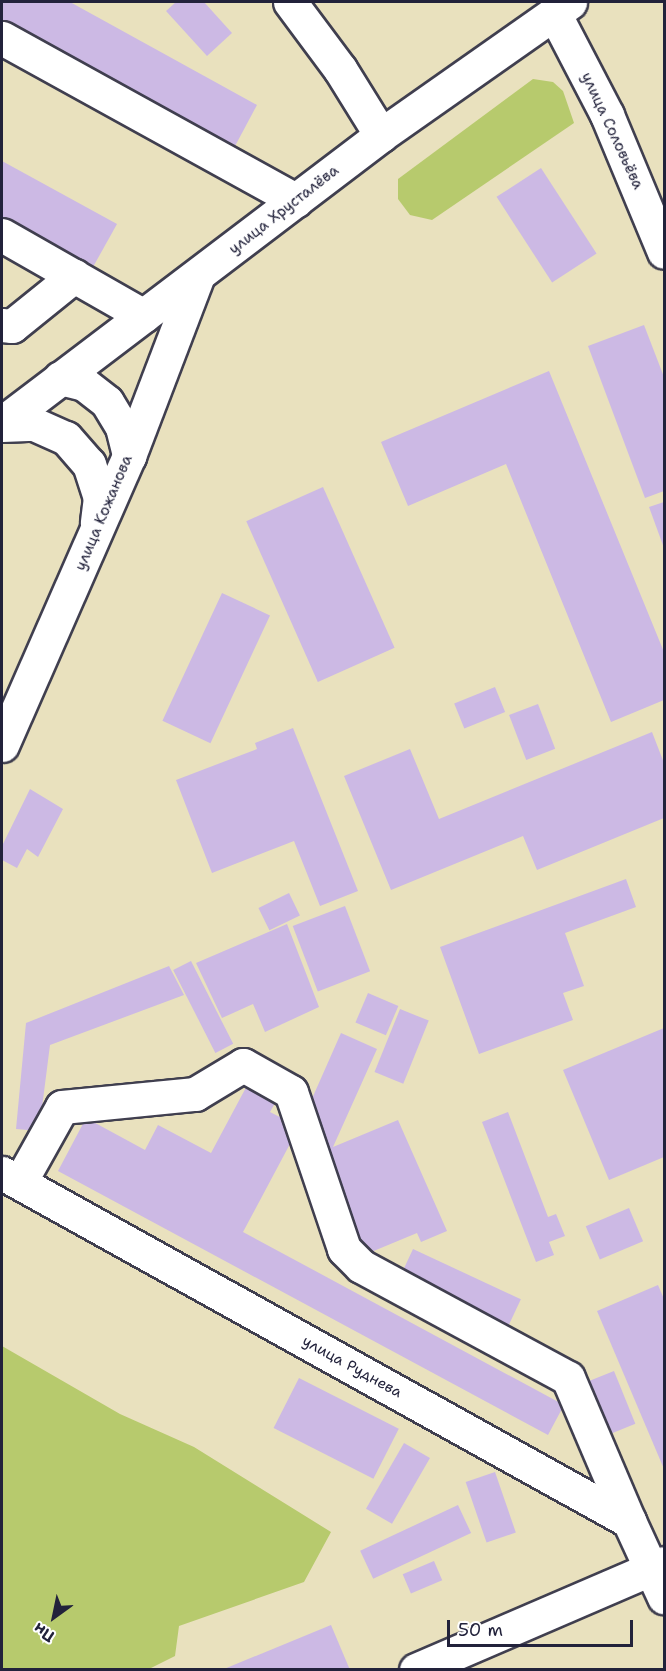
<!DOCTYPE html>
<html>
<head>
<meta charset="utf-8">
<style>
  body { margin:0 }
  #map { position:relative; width:666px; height:1671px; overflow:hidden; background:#e9e1be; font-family:"Shantell Sans",sans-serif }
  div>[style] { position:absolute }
  .green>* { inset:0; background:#b7ca6d }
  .building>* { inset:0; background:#ccb9e4; transform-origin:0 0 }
  .roads { filter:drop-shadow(2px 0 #403f4f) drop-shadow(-2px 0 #403f4f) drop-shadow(0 2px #403f4f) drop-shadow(0 -2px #403f4f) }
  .minor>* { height:33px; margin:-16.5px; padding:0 16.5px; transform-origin:16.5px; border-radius:16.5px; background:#fff }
  .major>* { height:33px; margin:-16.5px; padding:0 16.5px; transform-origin:16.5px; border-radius:16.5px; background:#fff }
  span { translate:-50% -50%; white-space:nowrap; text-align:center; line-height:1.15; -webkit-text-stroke:5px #fff; paint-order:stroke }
  .street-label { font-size:15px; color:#22223b }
  .frame { position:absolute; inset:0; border:3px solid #22223b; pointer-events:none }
  .north { position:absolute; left:24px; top:1587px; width:60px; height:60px; -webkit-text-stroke:4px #fff; paint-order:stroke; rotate:213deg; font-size:16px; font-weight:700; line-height:24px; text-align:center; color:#22223b }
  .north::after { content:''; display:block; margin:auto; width:21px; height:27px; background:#22223b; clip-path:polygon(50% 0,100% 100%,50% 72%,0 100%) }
  .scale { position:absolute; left:447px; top:1620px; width:186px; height:27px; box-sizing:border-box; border:3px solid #22223b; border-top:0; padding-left:8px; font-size:18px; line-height:21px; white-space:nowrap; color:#22223b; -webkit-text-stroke:4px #fff; paint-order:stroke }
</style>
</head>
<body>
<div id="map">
  <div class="green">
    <div style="clip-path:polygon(533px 79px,553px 82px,563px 91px,574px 123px,432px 220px,410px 215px,398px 199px,398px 179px)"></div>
    <div style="clip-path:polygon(2px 1346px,120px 1414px,194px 1447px,331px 1532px,304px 1582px,179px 1626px,175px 1656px,149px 1669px,2px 1669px)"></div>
  </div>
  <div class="building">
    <div style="clip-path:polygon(2px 2px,70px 2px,257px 105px,234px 148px,2px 20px)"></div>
    <div style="clip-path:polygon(176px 2px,204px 2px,232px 33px,207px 56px,166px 11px)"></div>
    <div style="clip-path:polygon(2px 161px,117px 224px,93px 267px,2px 217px)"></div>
    <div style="left:541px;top:168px;width:102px;height:53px;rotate:57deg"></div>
    <div style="clip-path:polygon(644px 325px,664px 377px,664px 491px,645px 498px,588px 346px)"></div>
    <div style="clip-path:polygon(549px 371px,664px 652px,664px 700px,611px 722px,506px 464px,408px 506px,381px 442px)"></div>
    <div style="left:323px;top:487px;width:176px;height:84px;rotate:66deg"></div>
    <div style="clip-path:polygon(664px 502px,664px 548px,649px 507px)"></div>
    <div style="left:222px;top:593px;width:53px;height:141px;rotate:25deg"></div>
    <div style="left:495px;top:687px;width:27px;height:44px;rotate:68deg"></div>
    <div style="left:538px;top:704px;width:48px;height:31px;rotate:69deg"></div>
    <div style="clip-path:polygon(293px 728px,358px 891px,320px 906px,294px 841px,212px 873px,176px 780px,257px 749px,255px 743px)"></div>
    <div style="clip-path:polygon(652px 732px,664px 763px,664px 818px,537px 870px,523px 836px,391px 890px,344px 776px,410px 749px,439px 819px)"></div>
    <div style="clip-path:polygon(30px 789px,63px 809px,38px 857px,27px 849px,17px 868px,2px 860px,2px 846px)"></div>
    <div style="clip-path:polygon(626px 879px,636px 907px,565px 933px,584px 986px,563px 993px,573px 1020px,479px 1054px,440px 947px)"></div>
    <div style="left:289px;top:893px;width:25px;height:34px;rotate:64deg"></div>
    <div style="left:345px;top:906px;width:70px;height:56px;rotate:69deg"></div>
    <div style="clip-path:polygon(287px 924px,319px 1007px,265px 1032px,253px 1004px,222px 1018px,196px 963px)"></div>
    <div style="left:191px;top:961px;width:93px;height:20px;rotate:63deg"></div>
    <div style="clip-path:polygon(169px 966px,184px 995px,50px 1045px,39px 1131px,16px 1129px,26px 1023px)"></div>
    <div style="left:368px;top:993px;width:33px;height:32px;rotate:23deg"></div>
    <div style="left:400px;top:1009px;width:31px;height:68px;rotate:22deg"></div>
    <div style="clip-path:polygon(664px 1028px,664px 1157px,609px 1180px,563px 1070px)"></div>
    <div style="clip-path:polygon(341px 1033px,377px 1049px,333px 1147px,398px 1120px,447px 1231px,421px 1242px,417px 1233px,364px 1255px,303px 1119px)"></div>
    <div style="clip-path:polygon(250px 1080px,279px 1096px,270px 1112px,299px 1127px,243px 1232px,564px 1405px,548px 1435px,58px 1171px,86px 1118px,145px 1150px,158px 1125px,211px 1153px)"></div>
    <div style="clip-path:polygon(508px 1112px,548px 1217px,556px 1214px,565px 1236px,549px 1242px,554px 1255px,536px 1262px,482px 1122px)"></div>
    <div style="left:629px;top:1208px;width:36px;height:47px;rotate:67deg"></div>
    <div style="left:413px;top:1249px;width:119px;height:35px;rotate:25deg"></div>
    <div style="clip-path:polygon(658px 1285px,664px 1299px,664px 1469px,597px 1311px)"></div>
    <div style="left:614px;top:1371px;width:57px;height:33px;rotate:68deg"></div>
    <div style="left:299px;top:1378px;width:112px;height:56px;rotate:27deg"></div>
    <div style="left:404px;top:1443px;width:30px;height:76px;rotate:30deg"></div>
    <div style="left:495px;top:1472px;width:64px;height:31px;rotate:71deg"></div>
    <div style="left:458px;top:1505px;width:31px;height:108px;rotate:65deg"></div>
    <div style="left:434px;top:1561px;width:21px;height:34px;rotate:67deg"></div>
    <div style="clip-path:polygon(331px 1625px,350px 1670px,224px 1670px,224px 1669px)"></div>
  </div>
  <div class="roads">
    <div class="minor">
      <div style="left:290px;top:2px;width:84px;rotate:53.3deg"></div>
      <div style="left:340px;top:69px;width:78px;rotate:58.2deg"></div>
      <div style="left:554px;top:13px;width:115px;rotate:62.5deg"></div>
      <div style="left:607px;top:115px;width:148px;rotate:67.4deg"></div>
      <div style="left:2px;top:38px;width:336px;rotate:28.9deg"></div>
      <div style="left:2px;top:235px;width:163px;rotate:29.7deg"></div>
      <div style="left:2px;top:325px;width:10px;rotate:6deg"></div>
      <div style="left:12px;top:326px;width:80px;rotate:-38.9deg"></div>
      <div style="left:20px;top:1182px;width:86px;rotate:-60.8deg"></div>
      <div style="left:62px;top:1107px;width:134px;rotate:-5.6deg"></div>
      <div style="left:195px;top:1094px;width:56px;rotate:-31.1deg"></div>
      <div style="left:243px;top:1065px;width:55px;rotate:29.4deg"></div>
      <div style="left:291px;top:1092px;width:166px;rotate:71.3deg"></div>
      <div style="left:344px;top:1249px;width:24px;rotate:45deg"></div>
      <div style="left:361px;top:1266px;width:235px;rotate:28.4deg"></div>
      <div style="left:568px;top:1378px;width:155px;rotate:66.9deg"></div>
      <div style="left:416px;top:1670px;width:270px;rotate:-23.3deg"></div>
    </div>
    <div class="major">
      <div style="left:60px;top:378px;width:25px;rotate:14deg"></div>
      <div style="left:84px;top:384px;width:29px;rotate:38deg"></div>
      <div style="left:107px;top:402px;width:29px;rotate:59deg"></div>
      <div style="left:122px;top:427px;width:30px;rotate:76deg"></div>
      <div style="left:2px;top:423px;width:476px;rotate:-37.2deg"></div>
      <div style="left:381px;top:135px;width:231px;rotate:-35.1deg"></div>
      <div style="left:2px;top:425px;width:32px;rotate:-2deg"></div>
      <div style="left:34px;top:424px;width:35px;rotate:24deg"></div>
      <div style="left:66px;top:438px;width:35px;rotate:49deg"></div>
      <div style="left:89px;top:464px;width:35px;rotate:72deg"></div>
      <div style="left:100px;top:497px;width:26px;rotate:97deg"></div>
      <div style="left:2px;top:745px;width:316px;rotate:-66.3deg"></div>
      <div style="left:129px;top:456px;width:191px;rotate:-69.1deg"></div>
      <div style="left:2px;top:1173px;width:717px;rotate:29.03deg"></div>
      <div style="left:629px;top:1521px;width:84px;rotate:65.3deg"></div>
    </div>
  </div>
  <div class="street-label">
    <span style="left:612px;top:131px;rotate:65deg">улица Соловьёва</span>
    <span style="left:284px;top:210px;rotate:-38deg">улица Хрусталёва</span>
    <span style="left:104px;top:513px;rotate:-67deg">улица Кожанова</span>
    <span style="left:352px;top:1367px;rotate:29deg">улица Руднева</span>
  </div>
  <div class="frame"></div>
  <div class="north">Пн</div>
  <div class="scale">50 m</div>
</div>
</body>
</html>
